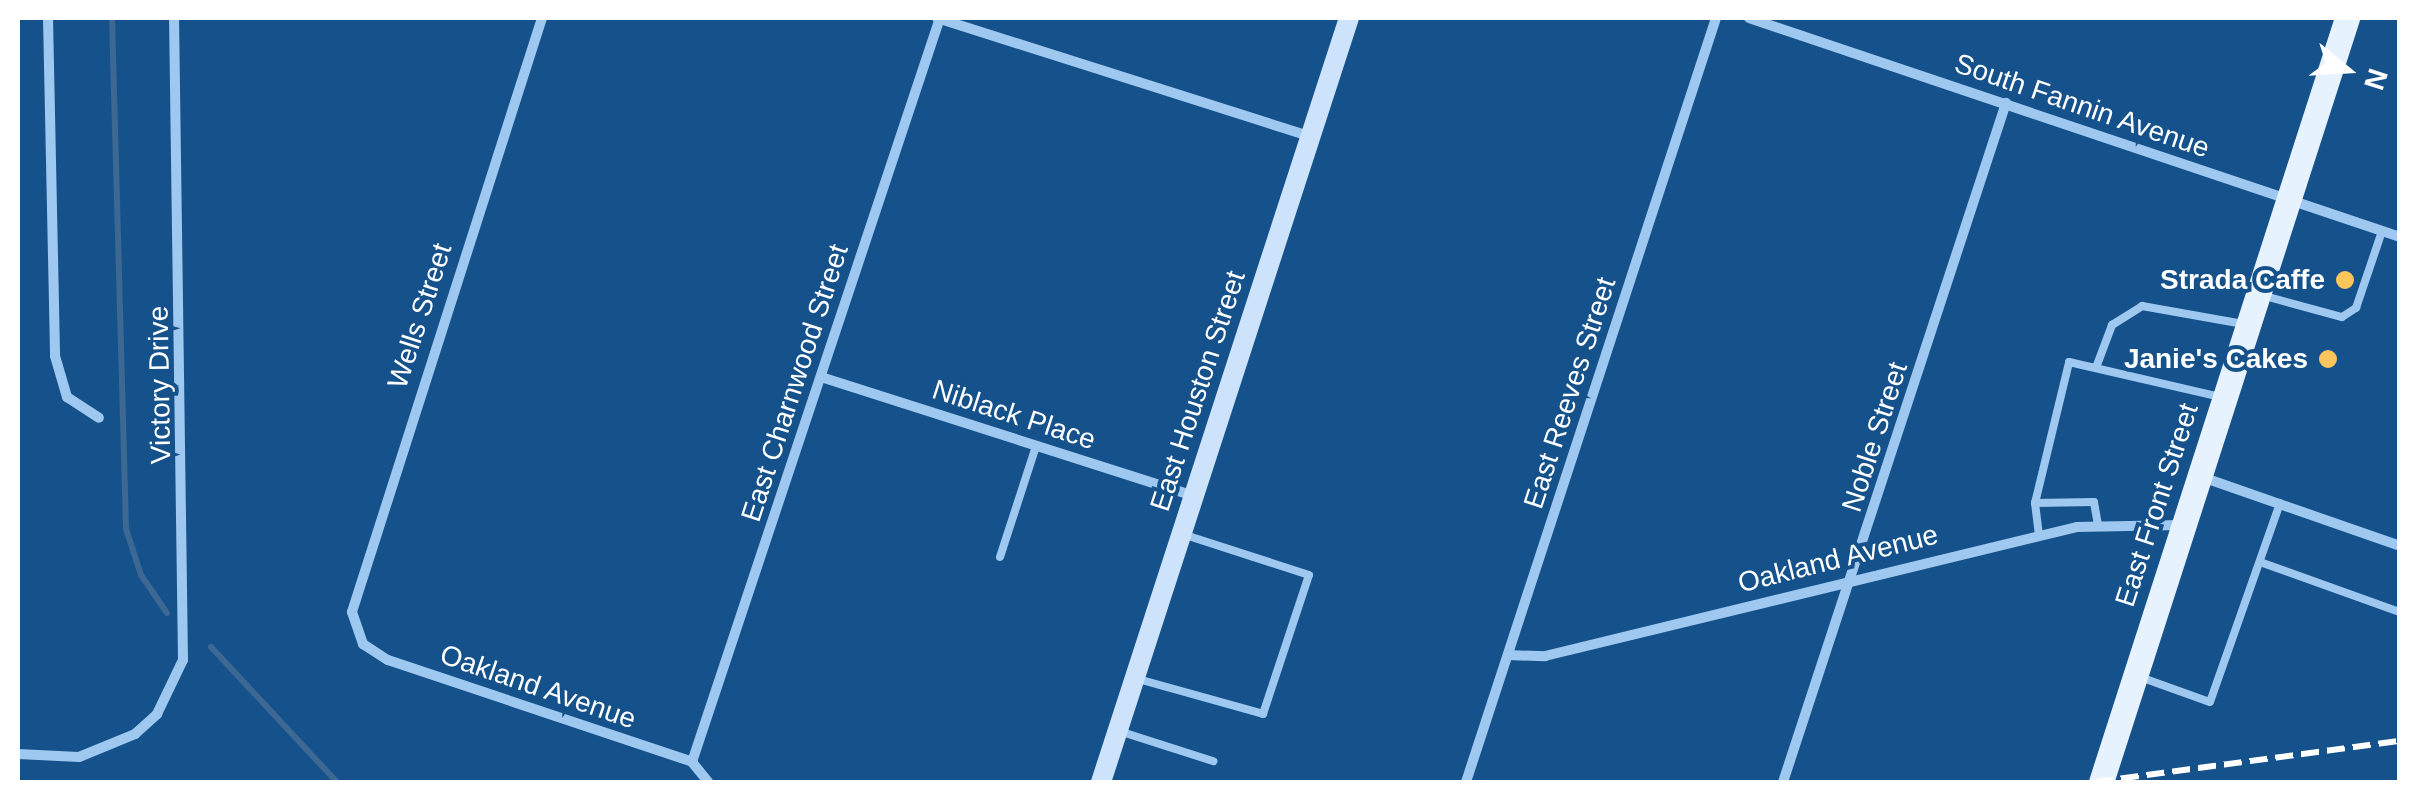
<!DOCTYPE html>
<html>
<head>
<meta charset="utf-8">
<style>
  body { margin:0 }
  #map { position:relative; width:2417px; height:800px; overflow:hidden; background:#15518b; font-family:Arial,sans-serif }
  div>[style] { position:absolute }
  .stream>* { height:6px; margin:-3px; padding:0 3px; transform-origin:3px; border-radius:3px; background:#3d6893 }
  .lane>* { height:8px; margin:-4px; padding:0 4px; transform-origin:4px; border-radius:4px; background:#9ec8ef }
  .street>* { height:10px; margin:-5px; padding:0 5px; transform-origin:5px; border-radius:5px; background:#9ec8ef }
  .secondary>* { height:20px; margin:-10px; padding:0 10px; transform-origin:10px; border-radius:10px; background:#cce3fb }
  .primary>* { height:25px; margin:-12.5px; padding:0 12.5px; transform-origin:12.5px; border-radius:12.5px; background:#e7f2ff }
  .rail>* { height:6px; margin-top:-3px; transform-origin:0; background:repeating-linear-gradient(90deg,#fff 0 18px,transparent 0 26px) }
  .dots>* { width:28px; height:28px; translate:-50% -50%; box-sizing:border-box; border:5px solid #15518b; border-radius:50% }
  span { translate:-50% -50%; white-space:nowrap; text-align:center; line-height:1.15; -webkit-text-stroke:8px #15518b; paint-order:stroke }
  .street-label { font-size:28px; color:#fff }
  .poi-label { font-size:28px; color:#fff; font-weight:700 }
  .right { translate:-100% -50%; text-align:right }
  .frame { position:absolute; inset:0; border:20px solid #fff; pointer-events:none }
  .north { position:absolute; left:2297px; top:20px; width:100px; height:100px; -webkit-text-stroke:8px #15518b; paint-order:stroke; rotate:108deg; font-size:28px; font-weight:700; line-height:40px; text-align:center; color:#fff }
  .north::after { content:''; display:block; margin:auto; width:35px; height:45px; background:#fff; clip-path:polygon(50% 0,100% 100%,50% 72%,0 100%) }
</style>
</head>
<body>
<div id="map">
  <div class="stream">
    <div style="left:112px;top:18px;width:511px;rotate:88.43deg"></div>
    <div style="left:126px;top:529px;width:48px;rotate:71.9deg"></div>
    <div style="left:141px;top:575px;width:46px;rotate:55.6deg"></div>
    <div style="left:211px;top:647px;width:185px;rotate:47deg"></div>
  </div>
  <div class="lane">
    <div style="left:2261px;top:295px;width:84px;rotate:15.2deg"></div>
    <div style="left:2342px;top:317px;width:17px;rotate:-33deg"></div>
    <div style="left:2356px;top:308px;width:81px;rotate:-71.3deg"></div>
    <div style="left:2097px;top:365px;width:43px;rotate:-69.4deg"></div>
    <div style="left:2112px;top:325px;width:36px;rotate:-32deg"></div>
    <div style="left:2142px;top:306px;width:103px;rotate:10.1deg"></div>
    <div style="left:2035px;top:503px;width:32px;rotate:83deg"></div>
    <div style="left:2098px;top:525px;width:23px;rotate:-100deg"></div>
    <div style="left:2094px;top:502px;width:59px;rotate:179deg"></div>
    <div style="left:2035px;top:503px;width:145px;rotate:-76.4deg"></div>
    <div style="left:2069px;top:362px;width:156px;rotate:13deg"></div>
    <div style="left:1000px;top:557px;width:117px;rotate:-72deg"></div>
    <div style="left:2260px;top:562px;width:149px;rotate:19.7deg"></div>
    <div style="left:2140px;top:677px;width:74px;rotate:19.7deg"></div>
    <div style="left:2210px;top:702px;width:211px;rotate:-70.6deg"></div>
    <div style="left:1138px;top:679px;width:130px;rotate:15.6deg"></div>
    <div style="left:1263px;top:714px;width:146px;rotate:-71.7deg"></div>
    <div style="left:1309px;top:575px;width:130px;rotate:-162.1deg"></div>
    <div style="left:1122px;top:732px;width:96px;rotate:17.7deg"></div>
  </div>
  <div class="street">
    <div style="left:48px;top:18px;width:338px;rotate:88.8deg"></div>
    <div style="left:55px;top:356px;width:43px;rotate:73.7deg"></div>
    <div style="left:67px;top:397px;width:38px;rotate:33deg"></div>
    <div style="left:542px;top:18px;width:624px;rotate:107.74deg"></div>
    <div style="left:352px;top:612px;width:34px;rotate:71deg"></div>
    <div style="left:363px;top:644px;width:30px;rotate:33deg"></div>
    <div style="left:388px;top:660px;width:321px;rotate:18.5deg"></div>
    <div style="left:692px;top:762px;width:26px;rotate:51deg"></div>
    <div style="left:937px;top:18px;width:391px;rotate:17.6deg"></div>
    <div style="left:1749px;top:18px;width:687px;rotate:18.59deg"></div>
    <div style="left:821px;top:377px;width:391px;rotate:17.7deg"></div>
    <div style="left:2202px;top:477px;width:210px;rotate:19.2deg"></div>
    <div style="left:1508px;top:655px;width:37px;rotate:2deg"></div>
    <div style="left:1545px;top:656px;width:547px;rotate:-13.63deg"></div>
    <div style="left:2077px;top:527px;width:104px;rotate:-1.1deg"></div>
    <div style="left:18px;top:754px;width:61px;rotate:2.8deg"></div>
    <div style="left:79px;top:757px;width:61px;rotate:-22.3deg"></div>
    <div style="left:135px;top:734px;width:30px;rotate:-42deg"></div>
    <div style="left:157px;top:714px;width:60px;rotate:-64.3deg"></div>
    <div style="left:183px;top:660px;width:642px;rotate:-90.8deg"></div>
    <div style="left:692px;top:762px;width:784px;rotate:-71.57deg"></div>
    <div style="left:1466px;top:782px;width:804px;rotate:-71.88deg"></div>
    <div style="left:1783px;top:782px;width:715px;rotate:-71.82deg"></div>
  </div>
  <div class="secondary">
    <div style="left:1101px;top:782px;width:803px;rotate:-72.02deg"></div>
  </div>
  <div class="primary">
    <div style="left:2101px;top:782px;width:803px;rotate:-72.15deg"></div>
  </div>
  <div class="rail">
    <div style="left:2095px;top:782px;width:308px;rotate:-7.7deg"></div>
  </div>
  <div class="dots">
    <div style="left:2345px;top:280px;background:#ffc55d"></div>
    <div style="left:2328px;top:359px;background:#ffc55d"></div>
  </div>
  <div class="street-label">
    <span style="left:2082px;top:106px;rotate:19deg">South Fannin Avenue</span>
    <span style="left:420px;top:316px;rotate:-72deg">Wells Street</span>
    <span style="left:795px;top:383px;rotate:-72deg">East Charnwood Street</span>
    <span style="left:160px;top:385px;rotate:-91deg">Victory Drive</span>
    <span style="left:1198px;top:391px;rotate:-72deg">East Houston Street</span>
    <span style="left:1570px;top:393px;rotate:-72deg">East Reeves Street</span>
    <span style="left:1014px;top:415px;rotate:18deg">Niblack Place</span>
    <span style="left:1875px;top:437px;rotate:-72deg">Noble Street</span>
    <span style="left:2157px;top:505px;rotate:-72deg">East Front Street</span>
    <span style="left:1838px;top:559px;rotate:-14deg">Oakland Avenue</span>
    <span style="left:538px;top:687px;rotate:19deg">Oakland Avenue</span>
  </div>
  <div class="poi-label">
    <span class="right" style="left:2325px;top:280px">Strada Caffe</span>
    <span class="right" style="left:2308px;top:359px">Janie's Cakes</span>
  </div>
  <div class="frame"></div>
  <div class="north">N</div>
</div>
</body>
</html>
